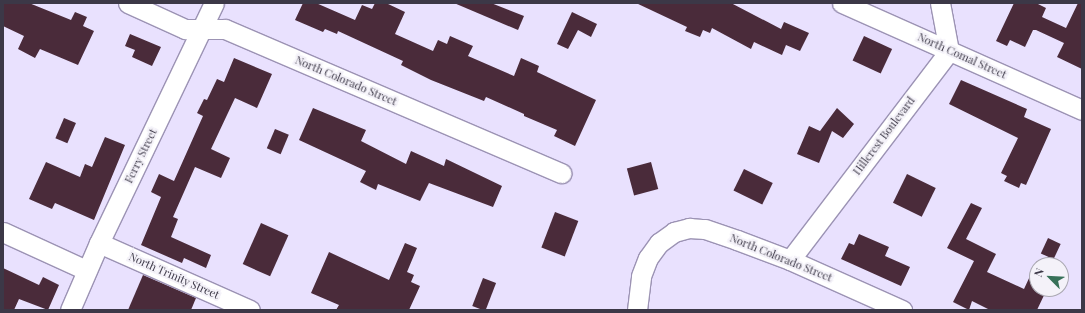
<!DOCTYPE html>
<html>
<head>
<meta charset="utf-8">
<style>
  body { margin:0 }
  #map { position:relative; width:1085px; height:313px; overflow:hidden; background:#e9e1fe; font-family:"Playfair Display",serif }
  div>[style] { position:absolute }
  .building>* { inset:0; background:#4a2b3a; transform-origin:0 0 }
  .roads { filter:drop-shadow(1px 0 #9c93b4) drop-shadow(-1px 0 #9c93b4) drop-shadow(0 1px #9c93b4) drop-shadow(0 -1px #9c93b4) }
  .minor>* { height:19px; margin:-9.5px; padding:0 9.5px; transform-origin:9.5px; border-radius:9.5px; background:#fff }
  span { translate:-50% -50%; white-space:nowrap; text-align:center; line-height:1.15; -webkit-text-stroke:4px #f4f2f9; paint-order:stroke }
  .street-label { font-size:11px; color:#3c3847 }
  .frame { position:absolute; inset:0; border:4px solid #3c3847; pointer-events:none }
  .north { position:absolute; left:1029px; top:257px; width:40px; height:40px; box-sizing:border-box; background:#f4f2f9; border:1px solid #aaa8b2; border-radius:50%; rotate:294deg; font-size:11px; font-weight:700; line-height:16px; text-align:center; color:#3c3847 }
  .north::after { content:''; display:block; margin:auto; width:14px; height:18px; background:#377159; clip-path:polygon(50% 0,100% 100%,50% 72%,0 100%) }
</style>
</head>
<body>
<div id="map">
  <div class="building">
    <div style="clip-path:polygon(3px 3px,29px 3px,71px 20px,75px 12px,87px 17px,83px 26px,94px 31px,78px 65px,40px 49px,35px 58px,18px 49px,24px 36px,3px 26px)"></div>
    <div style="clip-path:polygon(303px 3px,316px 3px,355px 20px,362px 5px,372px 9px,375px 3px,386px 3px,405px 12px,395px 34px,433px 51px,438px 40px,447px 44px,450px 36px,473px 46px,468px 56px,514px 76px,521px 58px,539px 66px,537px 72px,596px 100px,575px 146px,554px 136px,557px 130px,524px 116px,524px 114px,486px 97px,484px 101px,431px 80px,401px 65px,403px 61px,338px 31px,337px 34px,325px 29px,323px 32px,295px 20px)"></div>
    <div style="clip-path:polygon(454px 3px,491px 3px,524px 16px,518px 30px)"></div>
    <div style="clip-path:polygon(636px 3px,731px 3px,781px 29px,784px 22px,809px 33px,800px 51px,786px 45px,782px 55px,754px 42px,751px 49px,712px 28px,710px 33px,703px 30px,700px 37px,685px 31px,687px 27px)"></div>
    <div style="clip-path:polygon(1014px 3px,1036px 3px,1046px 8px,1042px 17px,1066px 28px,1078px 3px,1082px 3px,1082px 69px,1057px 57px,1064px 43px,1036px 30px,1033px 30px,1025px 47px,1010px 40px,1007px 46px,996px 41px)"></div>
    <div style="clip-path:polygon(572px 12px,597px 24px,591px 37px,578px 30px,568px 49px,557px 44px)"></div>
    <div style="clip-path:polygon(130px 34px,161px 47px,152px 66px,132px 57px,135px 50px,125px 46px)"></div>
    <div style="left:864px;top:36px;width:31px;height:27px;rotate:25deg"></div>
    <div style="clip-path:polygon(234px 58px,272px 74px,257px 108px,235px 98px,211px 149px,230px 158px,221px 178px,195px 167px,173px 217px,178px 219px,171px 237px,211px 255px,206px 268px,184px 258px,182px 263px,141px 245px,161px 197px,151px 192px,159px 174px,174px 181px,203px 116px,197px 113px,204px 99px,207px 100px,217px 79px,224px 82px)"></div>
    <div style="clip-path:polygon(961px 80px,1027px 109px,1024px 117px,1051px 129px,1026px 185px,1021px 183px,1019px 188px,1004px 181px,1007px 176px,1001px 173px,1018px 138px,949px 104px)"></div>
    <div style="clip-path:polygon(313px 108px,366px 130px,361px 141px,406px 164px,411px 151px,444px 166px,446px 159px,502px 186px,493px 207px,429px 183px,420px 201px,378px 184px,376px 190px,360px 182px,366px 171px,299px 140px)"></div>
    <div style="clip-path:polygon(837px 108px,854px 124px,843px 138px,832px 131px,819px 163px,797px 154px,809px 126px,820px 131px)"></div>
    <div style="left:64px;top:118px;width:13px;height:22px;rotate:23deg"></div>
    <div style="left:275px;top:129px;width:15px;height:21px;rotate:23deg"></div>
    <div style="clip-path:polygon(105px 137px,125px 145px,94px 220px,55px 203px,52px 209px,29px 199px,46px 162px,80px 177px,85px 164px,92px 167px)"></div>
    <div style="left:651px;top:162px;width:28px;height:25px;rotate:75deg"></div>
    <div style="left:744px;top:169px;width:32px;height:24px;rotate:26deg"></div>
    <div style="left:907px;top:174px;width:32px;height:32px;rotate:26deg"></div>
    <div style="clip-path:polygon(971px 203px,982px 208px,966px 239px,996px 254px,987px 272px,1024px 289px,1037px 261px,1037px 289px,1047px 289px,1037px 310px,990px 310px,972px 301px,969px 310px,953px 302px,974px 261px,947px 248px)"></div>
    <div style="left:555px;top:212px;width:25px;height:38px;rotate:21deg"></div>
    <div style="left:261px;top:223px;width:30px;height:45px;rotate:24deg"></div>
    <div style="clip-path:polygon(859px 234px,889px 247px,885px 256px,910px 267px,901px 286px,841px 259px,849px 243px,854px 245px)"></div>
    <div style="left:1048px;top:238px;width:14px;height:17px;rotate:25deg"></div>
    <div style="clip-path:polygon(405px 243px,417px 248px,407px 272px,414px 275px,411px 282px,420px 286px,409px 310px,336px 310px,339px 305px,311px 293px,329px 252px,389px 280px)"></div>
    <div style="clip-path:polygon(3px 268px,39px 285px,43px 277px,59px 285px,48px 310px,19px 299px,14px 310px,3px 310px)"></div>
    <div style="clip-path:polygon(143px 275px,196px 298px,191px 310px,128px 310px)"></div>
    <div style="left:483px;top:278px;width:14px;height:30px;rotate:21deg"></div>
  </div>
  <div class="roads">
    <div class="minor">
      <div style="left:128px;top:3px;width:63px;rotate:24.5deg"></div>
      <div style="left:185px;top:29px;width:40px"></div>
      <div style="left:225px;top:29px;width:366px;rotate:23.2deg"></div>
      <div style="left:842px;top:3px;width:263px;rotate:24deg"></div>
      <div style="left:3px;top:232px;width:91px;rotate:24.6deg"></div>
      <div style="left:99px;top:243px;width:165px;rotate:23.9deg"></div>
      <div style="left:790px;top:260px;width:263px;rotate:-52.7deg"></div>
      <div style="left:949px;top:51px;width:49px;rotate:-100.6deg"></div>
      <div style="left:70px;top:310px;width:73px;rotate:-66.6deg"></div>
      <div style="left:99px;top:243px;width:266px;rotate:-64.4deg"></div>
      <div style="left:637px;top:310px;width:34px;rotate:-83deg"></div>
      <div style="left:641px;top:276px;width:19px;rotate:-69deg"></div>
      <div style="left:648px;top:258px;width:19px;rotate:-54deg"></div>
      <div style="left:659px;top:243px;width:19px;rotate:-36deg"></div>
      <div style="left:674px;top:232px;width:16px;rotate:-15deg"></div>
      <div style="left:689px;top:228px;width:16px;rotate:4deg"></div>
      <div style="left:705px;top:229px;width:34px;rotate:19deg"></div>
      <div style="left:737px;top:240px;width:57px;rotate:20.7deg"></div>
      <div style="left:790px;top:260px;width:123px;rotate:24.1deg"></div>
    </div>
  </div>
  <div class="street-label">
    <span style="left:962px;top:56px;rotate:24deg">North Comal Street</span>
    <span style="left:346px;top:81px;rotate:23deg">North Colorado Street</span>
    <span style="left:884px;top:136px;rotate:-53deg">Hillcrest Boulevard</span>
    <span style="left:141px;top:156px;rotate:-64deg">Ferry Street</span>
    <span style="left:781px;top:258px;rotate:22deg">North Colorado Street</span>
    <span style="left:174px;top:276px;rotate:24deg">North Trinity Street</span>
  </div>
  <div class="frame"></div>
  <div class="north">N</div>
</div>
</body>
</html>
